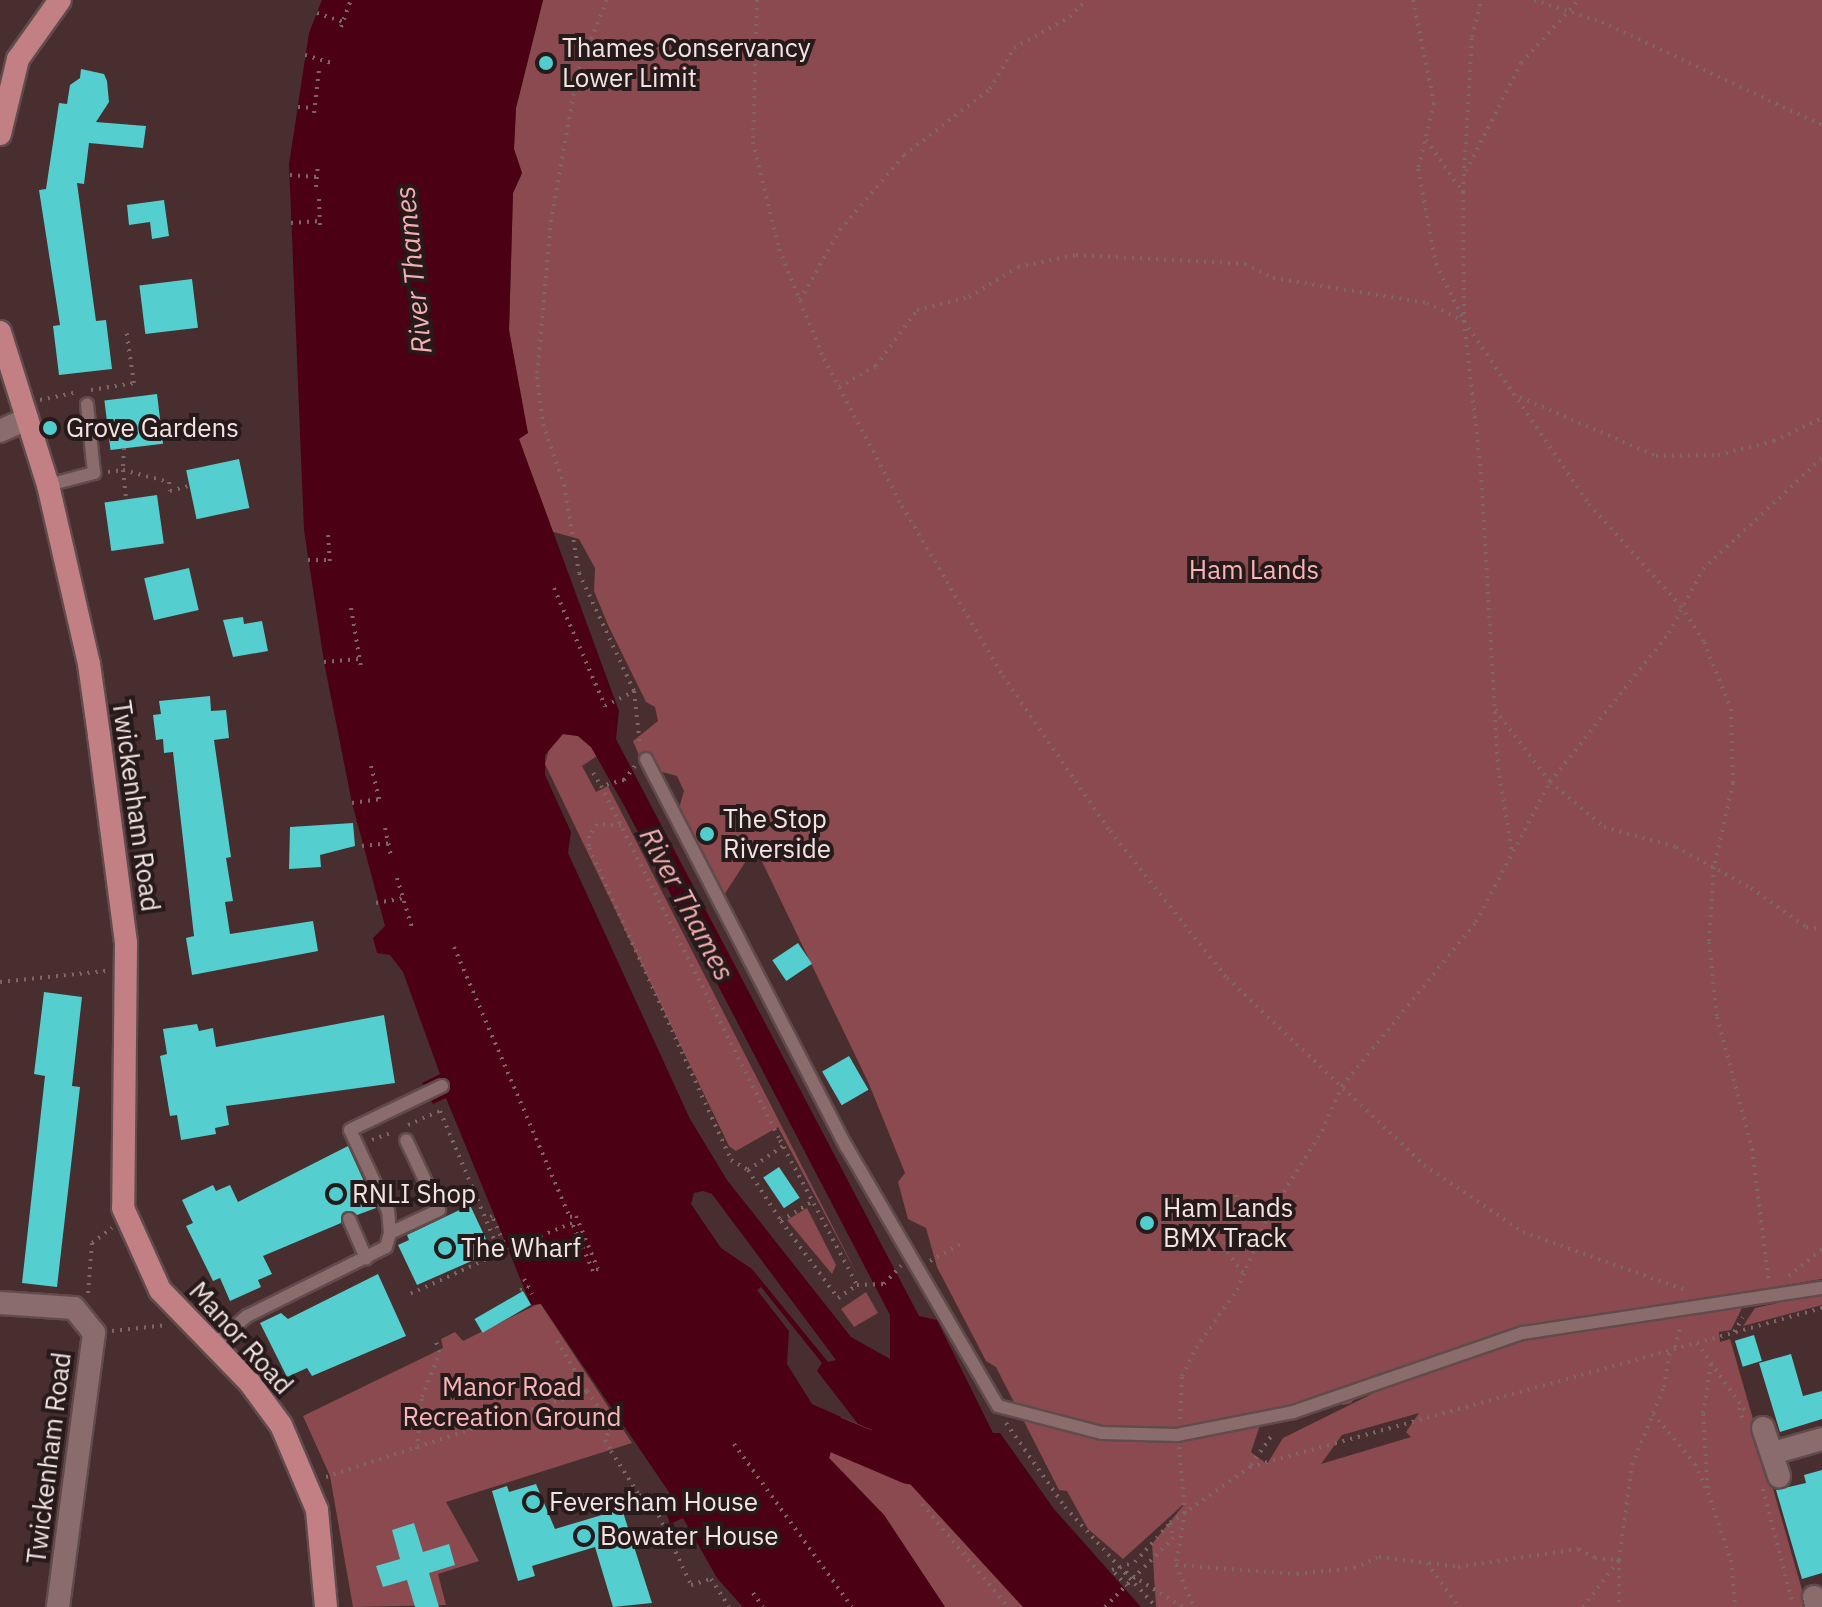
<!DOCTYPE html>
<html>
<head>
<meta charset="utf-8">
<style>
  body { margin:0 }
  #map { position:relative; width:1822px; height:1607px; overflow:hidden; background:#482e2f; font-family:"IBM Plex Sans",sans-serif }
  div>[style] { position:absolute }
  .green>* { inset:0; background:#8a4a50 }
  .water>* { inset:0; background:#4c0013 }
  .river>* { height:36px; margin:-18px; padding:0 18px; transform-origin:18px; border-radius:18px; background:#4c0013 }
  .building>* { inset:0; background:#54cece; transform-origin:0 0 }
  .path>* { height:4px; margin-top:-2px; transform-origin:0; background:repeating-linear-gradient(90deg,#7d6666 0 2px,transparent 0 8px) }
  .roads { filter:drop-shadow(2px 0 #614b4c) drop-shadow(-2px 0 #614b4c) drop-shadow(0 2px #614b4c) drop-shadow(0 -2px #614b4c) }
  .service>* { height:12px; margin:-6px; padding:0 6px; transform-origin:6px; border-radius:6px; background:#8a6c6d }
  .minor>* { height:22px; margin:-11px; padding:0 11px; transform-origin:11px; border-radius:11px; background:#8a6c6d }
  .primary>* { height:22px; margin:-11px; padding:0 11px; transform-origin:11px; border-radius:11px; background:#c38084 }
  .path-bridge>* { height:4px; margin-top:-2px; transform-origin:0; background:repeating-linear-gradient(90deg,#7d6666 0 2px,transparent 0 8px) }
  .dots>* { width:22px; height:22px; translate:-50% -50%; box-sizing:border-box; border:4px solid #261a1a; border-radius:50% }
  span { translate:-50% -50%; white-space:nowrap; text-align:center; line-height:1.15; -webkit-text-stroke:8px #261a1a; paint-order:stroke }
  .poi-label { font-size:26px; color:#f4e3e3 }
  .left { translate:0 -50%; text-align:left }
  .park-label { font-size:26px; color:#fbb4b8 }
  .street-label { font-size:26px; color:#f4e3e3 }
  .water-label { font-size:28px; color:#f5aeb2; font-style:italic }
</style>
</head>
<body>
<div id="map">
  <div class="green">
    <div style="clip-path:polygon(evenodd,543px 0,1822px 0,1822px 1279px,1527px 1328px,1506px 1344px,1743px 1306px,1731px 1330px,1719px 1332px,1720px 1342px,1730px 1339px,1807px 1607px,1156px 1607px,1152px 1544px,1186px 1502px,1123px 1559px,1088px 1529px,1067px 1491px,1059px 1490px,996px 1367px,986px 1361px,937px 1267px,926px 1228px,908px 1219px,898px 1182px,905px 1173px,869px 1084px,755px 847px,724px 895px,697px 873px,694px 843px,677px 815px,684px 791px,677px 776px,644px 767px,633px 741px,658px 721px,655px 707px,646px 702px,608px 625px,594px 591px,595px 568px,579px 539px,550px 531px,519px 439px,527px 433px,509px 330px,513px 193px,522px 173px,514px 149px,516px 108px,543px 0,1369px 1380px,1396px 1382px,1283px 1438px,1267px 1464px,1251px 1452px,1263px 1416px,1330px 1396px,1343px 1405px,1351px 1403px,1369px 1380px,543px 0,1419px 1413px,1406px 1432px,1411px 1437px,1321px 1464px,1342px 1435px,1419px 1413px)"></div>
    <div style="clip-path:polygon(563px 734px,578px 736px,591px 747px,597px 756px,582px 766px,596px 792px,608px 786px,859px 1278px,778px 1127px,736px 1151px,729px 1146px,545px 764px,551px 742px)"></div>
    <div style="clip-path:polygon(807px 1208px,836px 1265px,832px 1274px,787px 1220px)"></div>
    <div style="clip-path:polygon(866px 1292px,878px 1313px,854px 1327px,841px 1309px)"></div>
    <div style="clip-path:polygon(1822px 1293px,1822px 1305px,1743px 1326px,1755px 1308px)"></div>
    <div style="clip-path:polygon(540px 1303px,632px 1443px,446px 1502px,479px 1561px,438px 1574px,446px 1605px,353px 1607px,330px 1476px,303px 1416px,443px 1348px,441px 1339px,455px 1332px,463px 1341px)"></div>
    <div style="clip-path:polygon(841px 1417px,872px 1430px,860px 1457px,902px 1475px,1023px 1607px,945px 1607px,884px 1515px,829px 1458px)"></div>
  </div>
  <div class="water">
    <div style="clip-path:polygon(evenodd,322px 0,543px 0,516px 108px,514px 149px,522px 173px,513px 193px,509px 330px,528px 433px,519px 439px,619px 711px,616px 739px,919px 1316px,937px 1320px,993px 1433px,1000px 1433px,1054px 1509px,1141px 1607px,1023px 1607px,902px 1475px,860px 1457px,872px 1430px,858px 1424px,817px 1371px,822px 1363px,761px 1287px,757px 1290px,789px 1331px,787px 1364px,812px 1404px,841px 1417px,829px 1458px,884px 1515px,945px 1607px,743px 1607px,717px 1578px,683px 1518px,670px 1524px,665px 1509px,675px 1501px,541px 1304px,531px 1305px,446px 1098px,433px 1104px,422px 1083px,440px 1074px,403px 972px,390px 955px,377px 953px,373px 938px,385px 926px,352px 803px,324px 662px,304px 530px,289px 164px,309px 33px,322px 0,563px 734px,578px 736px,591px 747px,626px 809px,890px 1315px,890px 1359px,851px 1337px,727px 1180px,690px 1119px,568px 853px,571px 832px,545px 775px,545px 755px,563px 734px,322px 0,703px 1191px,712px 1194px,836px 1360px,828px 1362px,752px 1269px,721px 1248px,691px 1204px,694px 1193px,703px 1191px)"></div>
  </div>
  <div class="river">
    <div style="left:787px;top:1414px;width:133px;rotate:23.1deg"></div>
  </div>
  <div class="building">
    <div style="clip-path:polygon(81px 69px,104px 74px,107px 81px,109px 102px,96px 122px,146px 126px,143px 148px,89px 143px,84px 184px,77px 183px,96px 321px,106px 320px,112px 369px,59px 375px,53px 326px,60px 325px,39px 190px,46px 189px,59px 103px,67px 104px,70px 85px,80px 78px)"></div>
    <div style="clip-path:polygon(164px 200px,169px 236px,152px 239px,150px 222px,129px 225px,127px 205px)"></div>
    <div style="left:192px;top:279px;width:49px;height:53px;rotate:83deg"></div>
    <div style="left:157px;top:394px;width:50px;height:53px;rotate:83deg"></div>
    <div style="left:239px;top:459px;width:50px;height:54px;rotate:78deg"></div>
    <div style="left:157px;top:495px;width:49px;height:53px;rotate:82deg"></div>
    <div style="left:189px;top:568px;width:43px;height:46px;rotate:77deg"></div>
    <div style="clip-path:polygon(243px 617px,244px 624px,262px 621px,268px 651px,233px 657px,223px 620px)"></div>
    <div style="clip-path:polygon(210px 696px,211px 711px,226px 710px,229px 738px,214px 740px,231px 857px,226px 858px,233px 901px,225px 902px,230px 934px,313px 921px,318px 951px,192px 975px,186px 938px,194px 936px,173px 752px,164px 753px,163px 739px,156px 740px,153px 715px,161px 714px,159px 701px)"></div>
    <div style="clip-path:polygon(353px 823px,355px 846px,320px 855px,321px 867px,289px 869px,290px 827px)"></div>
    <div style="left:798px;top:943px;width:25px;height:31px;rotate:56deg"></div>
    <div style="clip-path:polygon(44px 992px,82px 997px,72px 1086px,80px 1087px,57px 1287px,22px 1283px,45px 1076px,34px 1074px)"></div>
    <div style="clip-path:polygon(384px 1015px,395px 1083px,226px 1106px,229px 1125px,215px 1128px,216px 1134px,181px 1140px,177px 1115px,170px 1116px,160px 1056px,167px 1054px,163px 1029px,197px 1024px,199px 1031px,213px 1028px,216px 1047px)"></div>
    <div style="left:849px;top:1056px;width:39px;height:31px;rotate:60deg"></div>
    <div style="clip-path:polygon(348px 1146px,376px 1208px,357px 1215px,346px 1211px,341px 1223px,263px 1256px,272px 1274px,258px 1280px,261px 1287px,230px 1301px,220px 1278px,213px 1281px,186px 1226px,193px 1223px,182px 1200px,213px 1185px,216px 1191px,230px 1185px,238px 1202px)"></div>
    <div style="left:779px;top:1167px;width:37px;height:19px;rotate:56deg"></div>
    <div style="clip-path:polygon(470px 1205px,492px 1252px,417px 1285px,398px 1245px,409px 1240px,407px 1235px)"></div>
    <div style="clip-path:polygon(378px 1274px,406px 1336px,312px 1376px,307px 1368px,287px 1377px,260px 1323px,281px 1313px,288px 1319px)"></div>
    <div style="left:523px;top:1291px;width:16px;height:56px;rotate:60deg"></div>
    <div style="left:1754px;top:1335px;width:27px;height:20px;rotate:73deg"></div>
    <div style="clip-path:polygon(1791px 1354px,1803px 1396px,1822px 1391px,1822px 1419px,1780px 1432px,1759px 1363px)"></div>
    <div style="clip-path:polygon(1822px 1470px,1822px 1573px,1802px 1579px,1776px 1490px,1806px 1483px,1804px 1475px)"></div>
    <div style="clip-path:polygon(536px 1484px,555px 1529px,622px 1509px,652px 1603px,613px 1607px,595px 1547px,532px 1566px,535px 1576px,518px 1581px,492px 1491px,507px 1486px,509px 1492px)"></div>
    <div style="clip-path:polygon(414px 1523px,423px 1552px,449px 1544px,455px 1565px,429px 1573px,439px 1607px,415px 1607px,407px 1580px,383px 1587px,376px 1566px,400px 1559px,392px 1530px)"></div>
  </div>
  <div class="path">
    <div style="left:607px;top:0;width:76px;rotate:112.5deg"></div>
    <div style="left:578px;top:70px;width:152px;rotate:100.2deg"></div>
    <div style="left:551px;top:220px;width:158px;rotate:95.1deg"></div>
    <div style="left:537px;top:377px;width:47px;rotate:82.7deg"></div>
    <div style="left:543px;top:424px;width:65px;rotate:71deg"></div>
    <div style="left:564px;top:485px;width:89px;rotate:80.3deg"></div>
    <div style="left:579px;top:573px;width:130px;rotate:65deg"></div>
    <div style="left:634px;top:691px;width:54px;rotate:83.7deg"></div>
    <div style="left:757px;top:0;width:142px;rotate:91.6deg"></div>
    <div style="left:753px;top:142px;width:110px;rotate:76.3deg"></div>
    <div style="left:779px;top:249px;width:119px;rotate:67.8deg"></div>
    <div style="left:824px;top:359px;width:166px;rotate:62deg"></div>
    <div style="left:902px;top:506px;width:198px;rotate:59.3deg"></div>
    <div style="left:1003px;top:676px;width:188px;rotate:55.4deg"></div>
    <div style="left:1110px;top:831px;width:188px;rotate:51.5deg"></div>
    <div style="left:1227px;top:978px;width:272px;rotate:43.5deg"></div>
    <div style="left:1424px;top:1165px;width:120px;rotate:34.1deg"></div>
    <div style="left:1523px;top:1232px;width:175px;rotate:19.7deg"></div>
    <div style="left:1413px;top:0;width:105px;rotate:78.5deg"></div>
    <div style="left:1434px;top:103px;width:68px;rotate:103.6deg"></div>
    <div style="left:1418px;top:169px;width:97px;rotate:79.3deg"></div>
    <div style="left:1436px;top:264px;width:64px;rotate:63.8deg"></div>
    <div style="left:1464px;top:321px;width:222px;rotate:55.7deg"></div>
    <div style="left:1589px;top:504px;width:137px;rotate:48deg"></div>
    <div style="left:1681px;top:606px;width:43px;rotate:57.4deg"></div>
    <div style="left:1704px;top:642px;width:72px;rotate:68.1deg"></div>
    <div style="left:1731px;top:709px;width:74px;rotate:88.5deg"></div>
    <div style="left:1733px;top:783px;width:86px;rotate:102.7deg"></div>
    <div style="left:1714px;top:867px;width:75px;rotate:93.8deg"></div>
    <div style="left:1709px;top:942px;width:75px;rotate:83.9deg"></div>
    <div style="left:1717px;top:1017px;width:137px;rotate:75.1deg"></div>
    <div style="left:1752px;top:1149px;width:134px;rotate:82.7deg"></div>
    <div style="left:1534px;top:0;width:71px;rotate:17.9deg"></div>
    <div style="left:1602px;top:22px;width:243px;rotate:25.1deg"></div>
    <div style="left:317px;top:13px;width:28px;rotate:19deg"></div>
    <div style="left:341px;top:27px;width:29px;rotate:-70deg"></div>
    <div style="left:305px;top:55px;width:28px;rotate:17deg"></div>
    <div style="left:298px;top:107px;width:16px;rotate:4deg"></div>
    <div style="left:314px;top:113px;width:43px;rotate:-83.4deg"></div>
    <div style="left:1426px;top:140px;width:64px;rotate:54.6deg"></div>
    <div style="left:1463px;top:192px;width:129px;rotate:89.6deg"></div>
    <div style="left:1464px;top:321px;width:152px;rotate:83.6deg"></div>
    <div style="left:1481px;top:472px;width:296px;rotate:86.7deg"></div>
    <div style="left:1498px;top:768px;width:85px;rotate:80.5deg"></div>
    <div style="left:1466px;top:171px;width:121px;rotate:-63deg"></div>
    <div style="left:1521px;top:63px;width:86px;rotate:-47.4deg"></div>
    <div style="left:290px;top:175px;width:27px;rotate:4deg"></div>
    <div style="left:316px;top:187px;width:23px;rotate:-85deg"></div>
    <div style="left:1463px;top:192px;width:155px;rotate:-86.7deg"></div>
    <div style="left:1472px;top:37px;width:38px;rotate:-76deg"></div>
    <div style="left:319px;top:199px;width:30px;rotate:88deg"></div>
    <div style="left:291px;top:223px;width:29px;rotate:-4deg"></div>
    <div style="left:800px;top:300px;width:81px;rotate:-60.3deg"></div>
    <div style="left:840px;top:230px;width:99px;rotate:-49.5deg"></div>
    <div style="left:904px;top:155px;width:108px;rotate:-37.5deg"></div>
    <div style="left:990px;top:89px;width:48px;rotate:-59.7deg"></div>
    <div style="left:1014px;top:48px;width:64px;rotate:-29deg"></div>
    <div style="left:1070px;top:17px;width:23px;rotate:-47deg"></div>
    <div style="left:839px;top:387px;width:43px;rotate:-29.6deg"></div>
    <div style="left:876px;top:366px;width:69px;rotate:-53.8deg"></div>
    <div style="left:917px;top:310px;width:54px;rotate:-14deg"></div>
    <div style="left:969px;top:297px;width:57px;rotate:-31.5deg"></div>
    <div style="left:1018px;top:267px;width:59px;rotate:-11.7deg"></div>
    <div style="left:1076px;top:255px;width:169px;rotate:3deg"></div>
    <div style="left:1245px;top:264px;width:31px;rotate:27deg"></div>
    <div style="left:1273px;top:278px;width:156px;rotate:9.2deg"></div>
    <div style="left:1427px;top:303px;width:39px;rotate:26deg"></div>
    <div style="left:91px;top:390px;width:44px;rotate:-9.2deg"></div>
    <div style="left:134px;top:383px;width:55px;rotate:-98.4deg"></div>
    <div style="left:1520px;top:397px;width:148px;rotate:23.5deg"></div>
    <div style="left:1656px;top:456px;width:62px;rotate:-0.9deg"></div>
    <div style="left:1718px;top:455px;width:58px;rotate:-14deg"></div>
    <div style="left:1774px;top:441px;width:53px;rotate:-25.6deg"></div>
    <div style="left:40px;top:400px;width:39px;rotate:-12deg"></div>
    <div style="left:124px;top:448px;width:22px;rotate:93deg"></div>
    <div style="left:123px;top:470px;width:48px;rotate:14.6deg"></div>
    <div style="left:169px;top:482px;width:9px;rotate:84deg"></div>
    <div style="left:170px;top:491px;width:20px;rotate:-15deg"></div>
    <div style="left:108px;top:472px;width:15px;rotate:-8deg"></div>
    <div style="left:123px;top:470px;width:29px;rotate:84deg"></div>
    <div style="left:328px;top:535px;width:30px;rotate:86deg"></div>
    <div style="left:308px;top:560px;width:22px"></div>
    <div style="left:554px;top:588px;width:129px;rotate:66.6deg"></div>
    <div style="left:605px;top:706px;width:33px;rotate:-27deg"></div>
    <div style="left:351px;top:608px;width:60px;rotate:80.4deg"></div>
    <div style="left:324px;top:662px;width:35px;rotate:-5deg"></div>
    <div style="left:1495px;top:710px;width:91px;rotate:52.6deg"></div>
    <div style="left:1550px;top:782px;width:70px;rotate:39.8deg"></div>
    <div style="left:1604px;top:827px;width:75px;rotate:15.5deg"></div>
    <div style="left:1676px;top:847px;width:85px;rotate:28.7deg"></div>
    <div style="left:1751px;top:888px;width:67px;rotate:35.3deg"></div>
    <div style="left:1806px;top:927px;width:16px;rotate:7deg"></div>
    <div style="left:371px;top:766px;width:37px;rotate:76deg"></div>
    <div style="left:635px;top:766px;width:18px;rotate:128deg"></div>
    <div style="left:624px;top:780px;width:24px;rotate:165deg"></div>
    <div style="left:601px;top:786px;width:397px;rotate:63.2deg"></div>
    <div style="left:780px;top:1140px;width:164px;rotate:62deg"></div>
    <div style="left:857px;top:1285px;width:27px;rotate:-2deg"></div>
    <div style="left:884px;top:1284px;width:25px;rotate:-47deg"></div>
    <div style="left:593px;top:773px;width:15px;rotate:58deg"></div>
    <div style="left:352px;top:803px;width:27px;rotate:-8deg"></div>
    <div style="left:621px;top:826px;width:24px;rotate:-175deg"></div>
    <div style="left:597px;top:824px;width:14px;rotate:124deg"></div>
    <div style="left:589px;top:836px;width:12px;rotate:90deg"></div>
    <div style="left:589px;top:848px;width:343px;rotate:65.5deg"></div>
    <div style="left:731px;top:1160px;width:20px;rotate:30deg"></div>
    <div style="left:748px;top:1170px;width:61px;rotate:57.1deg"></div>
    <div style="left:781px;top:1221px;width:39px;rotate:-32deg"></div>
    <div style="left:385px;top:828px;width:29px;rotate:78deg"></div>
    <div style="left:362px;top:846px;width:27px;rotate:-6deg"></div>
    <div style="left:397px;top:878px;width:55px;rotate:73.2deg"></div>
    <div style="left:376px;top:903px;width:27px;rotate:-10deg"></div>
    <div style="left:454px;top:947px;width:294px;rotate:66.8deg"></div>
    <div style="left:570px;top:1217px;width:6px;rotate:-9deg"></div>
    <div style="left:576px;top:1216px;width:57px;rotate:67.5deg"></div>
    <div style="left:598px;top:1269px;width:5px;rotate:158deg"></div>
    <div style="left:593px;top:1271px;width:52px;rotate:-113.6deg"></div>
    <div style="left:572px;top:1223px;width:70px;rotate:157.4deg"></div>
    <div style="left:507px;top:1250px;width:37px;rotate:-114deg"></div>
    <div style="left:492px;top:1216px;width:7px;rotate:153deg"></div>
    <div style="left:0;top:982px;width:106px;rotate:-6deg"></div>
    <div style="left:408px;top:1125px;width:35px;rotate:-24deg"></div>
    <div style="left:440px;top:1111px;width:154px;rotate:67.1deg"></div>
    <div style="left:500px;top:1253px;width:99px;rotate:155.5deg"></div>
    <div style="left:372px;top:1140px;width:22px;rotate:-21deg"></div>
    <div style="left:748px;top:1170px;width:42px;rotate:-34.4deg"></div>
    <div style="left:781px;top:1221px;width:96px;rotate:53.5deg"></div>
    <div style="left:838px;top:1298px;width:22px;rotate:-34deg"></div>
    <div style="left:1225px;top:1244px;width:33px;rotate:-69deg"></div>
    <div style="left:1237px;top:1213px;width:21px;rotate:-93deg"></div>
    <div style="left:1227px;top:1252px;width:26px;rotate:53deg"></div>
    <div style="left:930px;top:1261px;width:35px;rotate:-29deg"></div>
    <div style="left:1789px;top:1276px;width:43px;rotate:-39.3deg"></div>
    <div style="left:524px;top:1279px;width:17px;rotate:62deg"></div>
    <div style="left:520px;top:1290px;width:9px;rotate:-21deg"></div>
    <div style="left:88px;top:1293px;width:50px;rotate:-85.4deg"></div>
    <div style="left:92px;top:1243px;width:25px;rotate:-37deg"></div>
    <div style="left:112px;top:1331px;width:55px;rotate:-6.2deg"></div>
    <div style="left:1734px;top:1332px;width:17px;rotate:-59deg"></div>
    <div style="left:557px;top:1341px;width:58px;rotate:59deg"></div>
    <div style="left:1697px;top:1343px;width:88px;rotate:54.7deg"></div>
    <div style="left:1675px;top:1347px;width:23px;rotate:-75deg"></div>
    <div style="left:1711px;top:1364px;width:51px;rotate:99.1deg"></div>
    <div style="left:1703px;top:1414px;width:79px;rotate:86.4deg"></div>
    <div style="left:1708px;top:1493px;width:71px;rotate:71.1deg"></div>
    <div style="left:1731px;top:1560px;width:47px;rotate:85.1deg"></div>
    <div style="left:1739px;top:1408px;width:16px;rotate:72deg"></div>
    <div style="left:1653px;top:1414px;width:65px;rotate:50deg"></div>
    <div style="left:1695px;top:1464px;width:30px;rotate:66deg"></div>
    <div style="left:1180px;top:1419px;width:43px;rotate:-87.3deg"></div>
    <div style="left:1182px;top:1376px;width:31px;rotate:-63deg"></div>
    <div style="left:1196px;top:1348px;width:71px;rotate:-54.7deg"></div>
    <div style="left:1237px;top:1290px;width:77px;rotate:-67.1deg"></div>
    <div style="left:1267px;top:1219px;width:104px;rotate:-58deg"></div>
    <div style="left:1322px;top:1131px;width:49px;rotate:-66deg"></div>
    <div style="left:1342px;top:1086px;width:212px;rotate:-50.7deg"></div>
    <div style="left:1476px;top:922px;width:158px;rotate:-62.1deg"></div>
    <div style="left:1550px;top:782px;width:191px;rotate:-51.4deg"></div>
    <div style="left:1669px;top:633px;width:72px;rotate:-62deg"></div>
    <div style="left:1703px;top:569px;width:163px;rotate:-43deg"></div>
    <div style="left:1006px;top:1423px;width:103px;rotate:54.9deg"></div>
    <div style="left:1065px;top:1507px;width:135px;rotate:47.7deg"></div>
    <div style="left:734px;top:1444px;width:201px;rotate:54.1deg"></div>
    <div style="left:1179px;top:1447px;width:65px;rotate:84.7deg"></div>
    <div style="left:1185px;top:1512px;width:54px;rotate:99.6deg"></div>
    <div style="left:1176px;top:1565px;width:46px;rotate:66.8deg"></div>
    <div style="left:417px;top:1449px;width:52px;rotate:-84.5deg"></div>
    <div style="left:422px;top:1397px;width:48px;rotate:-68.2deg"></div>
    <div style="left:440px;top:1352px;width:11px;rotate:-112deg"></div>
    <div style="left:1251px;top:1465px;width:39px;rotate:-55deg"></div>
    <div style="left:326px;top:1477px;width:275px;rotate:-18.2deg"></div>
    <div style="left:587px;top:1391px;width:42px;rotate:55.6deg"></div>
    <div style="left:611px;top:1426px;width:15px;rotate:113deg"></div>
    <div style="left:605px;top:1440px;width:13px;rotate:61deg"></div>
    <div style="left:611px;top:1451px;width:52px;rotate:57.5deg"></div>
    <div style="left:639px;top:1495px;width:14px;rotate:25deg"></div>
    <div style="left:652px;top:1501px;width:93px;rotate:65.1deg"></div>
    <div style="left:691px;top:1585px;width:21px;rotate:-17deg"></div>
    <div style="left:711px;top:1579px;width:33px;rotate:57deg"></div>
    <div style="left:1763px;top:1489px;width:116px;rotate:75.5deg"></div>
    <div style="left:922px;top:1504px;width:134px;rotate:50.1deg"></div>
    <div style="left:1170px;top:1523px;width:15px;rotate:79deg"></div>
    <div style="left:1429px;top:1563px;width:29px;rotate:8deg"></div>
    <div style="left:1458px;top:1567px;width:122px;rotate:-8.5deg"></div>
    <div style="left:1579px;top:1549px;width:18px;rotate:29deg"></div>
    <div style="left:1595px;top:1558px;width:24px;rotate:5deg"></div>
    <div style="left:1619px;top:1560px;width:47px;rotate:90deg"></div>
    <div style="left:1176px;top:1565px;width:121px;rotate:4.3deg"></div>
    <div style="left:1297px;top:1574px;width:57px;rotate:-6deg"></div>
    <div style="left:1354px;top:1568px;width:27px;rotate:-24deg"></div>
    <div style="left:1379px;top:1557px;width:48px;rotate:7.1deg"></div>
    <div style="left:1427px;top:1563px;width:54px;rotate:54deg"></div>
    <div style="left:1126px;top:1572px;width:67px;rotate:31.6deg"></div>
    <div style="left:1127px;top:1586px;width:22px;rotate:-133deg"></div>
    <div style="left:1112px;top:1570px;width:24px;rotate:-19deg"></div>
    <div style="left:1135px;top:1562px;width:52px;rotate:-48.1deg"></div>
    <div style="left:1170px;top:1523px;width:98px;rotate:-35deg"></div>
    <div style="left:1250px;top:1467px;width:594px;rotate:-15.53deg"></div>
    <div style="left:753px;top:1593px;width:17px;rotate:54deg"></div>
    <div style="left:1583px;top:1607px;width:59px;rotate:-52.5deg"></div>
    <div style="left:1619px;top:1560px;width:96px;rotate:-82.2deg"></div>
    <div style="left:1632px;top:1465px;width:84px;rotate:-67.7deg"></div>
    <div style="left:1664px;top:1387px;width:37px;rotate:-81deg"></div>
  </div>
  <div class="roads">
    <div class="service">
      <div style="left:48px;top:485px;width:48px;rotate:-14.6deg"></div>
      <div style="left:94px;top:473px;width:69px;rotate:-95.8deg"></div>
      <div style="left:646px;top:759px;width:436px;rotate:62.7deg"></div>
      <div style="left:846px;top:1146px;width:301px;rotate:59.7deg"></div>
      <div style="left:998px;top:1406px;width:107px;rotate:14.6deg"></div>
      <div style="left:1102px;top:1433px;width:75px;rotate:1.5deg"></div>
      <div style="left:1177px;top:1435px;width:118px;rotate:-11.2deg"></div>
      <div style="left:1293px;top:1412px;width:243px;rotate:-19deg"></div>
      <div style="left:1523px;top:1333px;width:302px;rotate:-8.6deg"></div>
      <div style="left:349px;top:1219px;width:43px;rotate:66.4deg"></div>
      <div style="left:390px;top:1233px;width:22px;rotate:-95deg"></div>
      <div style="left:388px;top:1211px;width:89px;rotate:-115.1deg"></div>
      <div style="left:350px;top:1130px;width:102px;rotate:-25.6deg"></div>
      <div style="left:212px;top:1346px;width:46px;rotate:-40.6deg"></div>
      <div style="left:247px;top:1316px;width:155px;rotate:-26.4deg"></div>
      <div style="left:386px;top:1247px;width:15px;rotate:-74deg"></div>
      <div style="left:390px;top:1233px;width:54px;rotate:-25.1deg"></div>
      <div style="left:439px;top:1210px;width:77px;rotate:-115.2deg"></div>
    </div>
    <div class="minor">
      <div style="left:0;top:431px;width:30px;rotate:-24deg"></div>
      <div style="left:0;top:1303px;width:74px;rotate:3.9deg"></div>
      <div style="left:74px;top:1308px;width:32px;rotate:51deg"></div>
      <div style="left:94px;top:1333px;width:276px;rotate:97.5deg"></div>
      <div style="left:1763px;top:1428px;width:51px;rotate:71.6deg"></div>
      <div style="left:1773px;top:1453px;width:51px;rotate:-15.9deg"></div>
      <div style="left:1814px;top:1597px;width:10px;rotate:73deg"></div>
    </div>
    <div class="primary">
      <div style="left:0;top:134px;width:77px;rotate:-76.5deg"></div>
      <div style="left:18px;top:59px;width:72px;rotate:-54.6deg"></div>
      <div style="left:0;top:332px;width:160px;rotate:72.6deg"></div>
      <div style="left:48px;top:485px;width:184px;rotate:77.1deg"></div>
      <div style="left:89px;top:664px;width:72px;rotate:82deg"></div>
      <div style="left:99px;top:735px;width:210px;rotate:82.6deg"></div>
      <div style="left:126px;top:943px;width:265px;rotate:90.6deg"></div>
      <div style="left:123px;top:1208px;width:90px;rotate:65.7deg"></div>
      <div style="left:160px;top:1290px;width:129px;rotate:45.9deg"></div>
      <div style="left:250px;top:1383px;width:52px;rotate:53.6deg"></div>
      <div style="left:281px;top:1425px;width:92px;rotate:67deg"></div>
      <div style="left:317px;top:1510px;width:97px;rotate:84.7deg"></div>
    </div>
  </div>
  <div class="path-bridge">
    <div style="left:1105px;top:1607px;width:97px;rotate:-45.4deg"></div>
  </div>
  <div class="dots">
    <div style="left:546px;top:63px;background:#52cdcd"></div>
    <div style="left:50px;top:428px;background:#52cdcd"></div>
    <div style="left:707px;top:834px;background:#52cdcd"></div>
    <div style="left:336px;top:1194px;background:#52cdcd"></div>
    <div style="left:1147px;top:1223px;background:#52cdcd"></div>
    <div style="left:445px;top:1248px;background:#52cdcd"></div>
    <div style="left:533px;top:1502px;background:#52cdcd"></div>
    <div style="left:584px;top:1536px;background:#52cdcd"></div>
  </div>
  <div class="poi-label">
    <span class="left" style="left:562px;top:63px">Thames Conservancy<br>Lower Limit</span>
    <span class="left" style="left:66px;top:428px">Grove Gardens</span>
    <span class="left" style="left:723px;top:834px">The Stop<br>Riverside</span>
    <span class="left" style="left:352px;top:1194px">RNLI Shop</span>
    <span class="left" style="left:1163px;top:1223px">Ham Lands<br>BMX Track</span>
    <span class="left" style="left:461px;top:1248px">The Wharf</span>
    <span class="left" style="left:549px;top:1502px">Feversham House</span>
    <span class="left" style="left:600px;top:1536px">Bowater House</span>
  </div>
  <div class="park-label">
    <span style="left:1254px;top:570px">Ham Lands</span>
    <span style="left:512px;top:1402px">Manor Road<br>Recreation Ground</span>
  </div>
  <div class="street-label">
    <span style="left:136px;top:806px;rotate:82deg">Twickenham Road</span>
    <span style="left:241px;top:1338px;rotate:48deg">Manor Road</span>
    <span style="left:49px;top:1458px;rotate:-83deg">Twickenham Road</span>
  </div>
  <div class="water-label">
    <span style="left:413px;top:270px;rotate:-96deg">River Thames</span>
    <span style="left:687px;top:904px;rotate:62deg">River Thames</span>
  </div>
</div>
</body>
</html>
